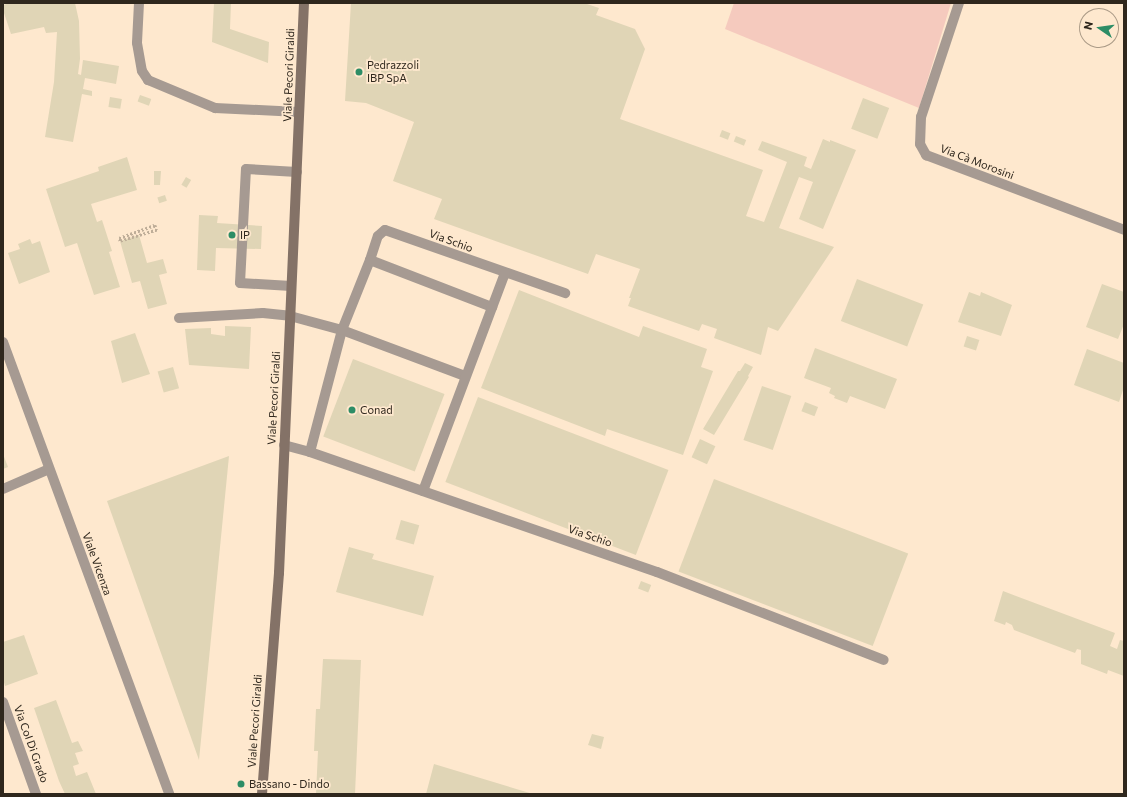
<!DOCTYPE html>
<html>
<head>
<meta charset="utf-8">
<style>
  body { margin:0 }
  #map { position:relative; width:1127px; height:797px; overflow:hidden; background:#fee8ce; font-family:Commissioner,sans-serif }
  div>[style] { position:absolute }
  .green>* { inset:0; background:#f5cabe }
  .building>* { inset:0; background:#e0d5b6; transform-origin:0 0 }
  .path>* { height:2.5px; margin-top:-1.25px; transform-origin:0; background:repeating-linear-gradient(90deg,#bead98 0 2px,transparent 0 4px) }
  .service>* { height:10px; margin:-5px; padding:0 5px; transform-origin:5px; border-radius:5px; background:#a69a92 }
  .minor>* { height:10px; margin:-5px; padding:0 5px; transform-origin:5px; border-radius:5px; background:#a69a92 }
  .tertiary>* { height:10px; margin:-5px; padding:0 5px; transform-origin:5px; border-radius:5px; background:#a69a92 }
  .secondary>* { height:10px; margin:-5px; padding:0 5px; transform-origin:5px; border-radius:5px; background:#847267 }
  .dots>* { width:11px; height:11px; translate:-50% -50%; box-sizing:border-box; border:2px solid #fee8ce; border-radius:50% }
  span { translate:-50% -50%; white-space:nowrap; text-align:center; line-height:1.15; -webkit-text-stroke:3.5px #fee8ce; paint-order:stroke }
  .poi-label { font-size:11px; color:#2f271d }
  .left { translate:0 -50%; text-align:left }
  .street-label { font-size:11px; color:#2f271d }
  .frame { position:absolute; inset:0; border:4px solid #2f271d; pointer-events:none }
  .north { position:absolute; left:1079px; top:8px; width:40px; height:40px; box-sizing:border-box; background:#fee8ce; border:1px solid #ab9b87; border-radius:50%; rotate:283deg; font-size:11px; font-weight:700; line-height:16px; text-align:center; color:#2f271d }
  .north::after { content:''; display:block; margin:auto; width:14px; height:18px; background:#2d8d66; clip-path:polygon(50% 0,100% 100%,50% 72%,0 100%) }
</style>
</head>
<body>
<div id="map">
  <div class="green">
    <div style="clip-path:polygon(734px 3px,951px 3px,919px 108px,725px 29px)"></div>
  </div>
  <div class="building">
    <div style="clip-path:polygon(10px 3px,75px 3px,79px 21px,80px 59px,78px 74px,81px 75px,83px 60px,119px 66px,116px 84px,85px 78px,83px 89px,92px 91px,92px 96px,82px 94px,73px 142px,45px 137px,54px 82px,57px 32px,46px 33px,44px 27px,11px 34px,3px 10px,3px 5px)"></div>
    <div style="clip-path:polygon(214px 3px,231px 3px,230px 29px,269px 42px,268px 63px,212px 42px)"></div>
    <div style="clip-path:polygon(351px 3px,584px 3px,599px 8px,596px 15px,635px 29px,645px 49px,620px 119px,763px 170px,746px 216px,764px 222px,787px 162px,758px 150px,762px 141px,807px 157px,804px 166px,811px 169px,823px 139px,830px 142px,830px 140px,856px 150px,823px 229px,799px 219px,813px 182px,799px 177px,779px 228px,834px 247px,778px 331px,768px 327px,761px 355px,714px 338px,717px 329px,702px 324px,699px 331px,628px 306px,631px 298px,629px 298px,640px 269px,596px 254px,588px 274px,434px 219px,442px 199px,393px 181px,414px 122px,366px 103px,345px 101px)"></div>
    <div style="left:140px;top:95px;width:12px;height:7px;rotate:20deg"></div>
    <div style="left:110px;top:97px;width:12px;height:10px;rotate:9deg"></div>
    <div style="left:863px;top:98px;width:28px;height:33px;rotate:21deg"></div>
    <div style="left:722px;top:130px;width:9px;height:7px;rotate:21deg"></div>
    <div style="left:736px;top:136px;width:11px;height:6px;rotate:22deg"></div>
    <div style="clip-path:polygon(127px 157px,137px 190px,91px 204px,97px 222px,102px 220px,112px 251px,109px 252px,120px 287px,94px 295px,77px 243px,65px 247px,46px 189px,99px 171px,98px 167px)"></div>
    <div style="clip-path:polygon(154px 171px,161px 171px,160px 185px,154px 185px)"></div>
    <div style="left:186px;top:177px;width:6px;height:9px;rotate:31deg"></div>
    <div style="left:165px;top:195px;width:6px;height:8px;rotate:72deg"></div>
    <div style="clip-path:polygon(199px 215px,218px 216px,217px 223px,262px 226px,261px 249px,216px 248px,215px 271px,197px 270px)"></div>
    <div style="clip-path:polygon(139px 235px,147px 263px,163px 259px,167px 273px,159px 275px,167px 304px,148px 309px,140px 281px,132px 283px,120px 241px)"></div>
    <div style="clip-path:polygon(30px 239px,32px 244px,40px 241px,50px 272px,19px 284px,8px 253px,20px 249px,18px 244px)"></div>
    <div style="left:857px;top:279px;width:71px;height:45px;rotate:21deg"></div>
    <div style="clip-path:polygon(1102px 284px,1124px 292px,1124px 324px,1118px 339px,1086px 327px)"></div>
    <div style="clip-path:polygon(519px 290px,639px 337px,643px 326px,707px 349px,701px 367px,713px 371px,683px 455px,607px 429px,605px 436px,481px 388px)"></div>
    <div style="clip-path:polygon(969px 292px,980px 296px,981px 292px,1012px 305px,1001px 336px,958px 322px)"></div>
    <div style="clip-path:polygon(225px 326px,251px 327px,249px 369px,189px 365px,185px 329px,211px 328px,211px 334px,225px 336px)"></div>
    <div style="clip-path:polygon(135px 333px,150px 374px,122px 383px,111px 341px)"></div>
    <div style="left:967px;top:336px;width:13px;height:11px;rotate:18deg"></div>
    <div style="clip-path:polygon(815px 348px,897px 379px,885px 409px,850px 396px,847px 403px,834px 398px,835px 396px,829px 393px,831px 388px,804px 378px)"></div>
    <div style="clip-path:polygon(1087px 349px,1124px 363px,1124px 387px,1119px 402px,1074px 385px)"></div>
    <div style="left:353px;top:359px;width:98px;height:83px;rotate:21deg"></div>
    <div style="clip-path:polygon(745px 363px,753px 367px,748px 376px,749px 377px,714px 435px,703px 429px,738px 371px,740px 371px)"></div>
    <div style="left:173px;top:367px;width:22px;height:16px;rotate:74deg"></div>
    <div style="left:762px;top:386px;width:31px;height:57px;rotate:19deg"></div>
    <div style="left:478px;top:397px;width:204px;height:91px;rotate:21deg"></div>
    <div style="left:805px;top:402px;width:14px;height:10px;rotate:21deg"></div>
    <div style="left:700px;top:439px;width:17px;height:20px;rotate:25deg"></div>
    <div style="clip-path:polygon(3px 454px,8px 467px,3px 469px)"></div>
    <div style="clip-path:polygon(229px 456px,199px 760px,107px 501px)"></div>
    <div style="left:714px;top:479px;width:208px;height:99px;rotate:21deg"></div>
    <div style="left:401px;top:520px;width:19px;height:20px;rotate:16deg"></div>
    <div style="clip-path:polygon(349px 547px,374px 554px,372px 559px,434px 576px,423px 616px,336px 592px)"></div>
    <div style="left:641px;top:581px;width:11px;height:8px;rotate:22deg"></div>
    <div style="clip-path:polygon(1003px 591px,1115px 633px,1110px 646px,1117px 649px,1120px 640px,1124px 641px,1124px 676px,1108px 670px,1107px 674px,1081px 664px,1081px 650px,1077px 649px,1075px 653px,1014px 630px,1012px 625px,1006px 622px,1005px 625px,994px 621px)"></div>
    <div style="clip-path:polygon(24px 635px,38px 674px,5px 686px,3px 679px,3px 642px)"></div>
    <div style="clip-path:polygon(323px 659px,361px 660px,355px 794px,316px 794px,318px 751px,314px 751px,316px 709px,320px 709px)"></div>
    <div style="clip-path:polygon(56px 700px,72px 743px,78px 741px,83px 751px,75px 753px,79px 764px,73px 766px,76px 776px,87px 772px,96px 794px,65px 794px,59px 781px,34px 708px)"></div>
    <div style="clip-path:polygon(592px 734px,604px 737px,601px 749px,588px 745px)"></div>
    <div style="clip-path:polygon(434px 764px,533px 794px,426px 794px)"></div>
  </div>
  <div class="path">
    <div style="left:155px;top:225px;width:5px;rotate:68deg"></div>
    <div style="left:157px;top:230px;width:39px;rotate:163deg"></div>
    <div style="left:120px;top:241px;width:3px;rotate:-108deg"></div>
    <div style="left:119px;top:238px;width:38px;rotate:-20deg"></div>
  </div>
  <div class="service">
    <div style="left:370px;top:260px;width:25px;rotate:-72deg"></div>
    <div style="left:378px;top:236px;width:9px;rotate:-41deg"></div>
    <div style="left:385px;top:230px;width:191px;rotate:19.3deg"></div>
    <div style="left:291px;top:286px;width:51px;rotate:-176.6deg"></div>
    <div style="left:240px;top:283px;width:114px;rotate:-87deg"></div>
    <div style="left:246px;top:169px;width:51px;rotate:3.4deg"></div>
    <div style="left:179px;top:318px;width:84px;rotate:-3.4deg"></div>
    <div style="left:263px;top:313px;width:27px;rotate:6deg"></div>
    <div style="left:290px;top:316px;width:54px;rotate:15.1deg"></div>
    <div style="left:342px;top:330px;width:126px;rotate:104.7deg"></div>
    <div style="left:465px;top:376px;width:131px;rotate:-159.5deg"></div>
    <div style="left:342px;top:330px;width:75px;rotate:-68.2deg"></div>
    <div style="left:370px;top:260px;width:131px;rotate:21.1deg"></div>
    <div style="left:423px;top:491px;width:233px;rotate:-69.4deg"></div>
    <div style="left:657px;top:572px;width:243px;rotate:21.2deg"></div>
  </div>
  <div class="minor">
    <div style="left:139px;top:3px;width:40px;rotate:92.9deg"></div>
    <div style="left:137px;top:43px;width:28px;rotate:80deg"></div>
    <div style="left:142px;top:71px;width:11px;rotate:56deg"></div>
    <div style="left:148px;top:80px;width:73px;rotate:22.7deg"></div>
    <div style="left:215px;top:108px;width:84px;rotate:2.7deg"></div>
    <div style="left:959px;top:3px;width:120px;rotate:108.4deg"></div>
    <div style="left:921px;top:117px;width:27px;rotate:92deg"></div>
    <div style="left:920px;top:144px;width:13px;rotate:61deg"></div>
    <div style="left:926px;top:155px;width:212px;rotate:20.7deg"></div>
    <div style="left:284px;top:445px;width:27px;rotate:15deg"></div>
    <div style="left:310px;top:452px;width:367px;rotate:19.1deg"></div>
    <div style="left:3px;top:489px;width:50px;rotate:-23.5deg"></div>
    <div style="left:3px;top:702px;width:98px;rotate:70.3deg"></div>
  </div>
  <div class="tertiary">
    <div style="left:3px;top:342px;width:482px;rotate:69.8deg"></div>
  </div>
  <div class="secondary">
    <div style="left:262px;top:794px;width:222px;rotate:-85.6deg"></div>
    <div style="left:279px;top:573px;width:571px;rotate:-87.49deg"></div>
  </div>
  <div class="dots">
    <div style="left:359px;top:72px;background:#2d8d66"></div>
    <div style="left:232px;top:235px;background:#2d8d66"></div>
    <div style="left:352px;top:410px;background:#2d8d66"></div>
    <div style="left:241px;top:784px;background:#2d8d66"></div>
  </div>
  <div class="poi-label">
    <span class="left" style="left:367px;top:72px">Pedrazzoli<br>IBP SpA</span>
    <span class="left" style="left:240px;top:235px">IP</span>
    <span class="left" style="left:360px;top:410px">Conad</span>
    <span class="left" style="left:249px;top:784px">Bassano - Dindo</span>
  </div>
  <div class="street-label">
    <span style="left:289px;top:75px;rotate:-88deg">Viale Pecori Giraldi</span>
    <span style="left:977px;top:162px;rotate:21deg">Via Cà Morosini</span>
    <span style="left:451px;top:241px;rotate:20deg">Via Schio</span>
    <span style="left:274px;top:398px;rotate:-87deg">Viale Pecori Giraldi</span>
    <span style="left:590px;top:536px;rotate:19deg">Via Schio</span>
    <span style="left:97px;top:564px;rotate:70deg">Viale Vicenza</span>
    <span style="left:255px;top:721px;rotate:-86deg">Viale Pecori Giraldi</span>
    <span style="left:31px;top:744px;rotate:70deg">Via Col Di Grado</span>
  </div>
  <div class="frame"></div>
  <div class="north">N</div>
</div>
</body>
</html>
